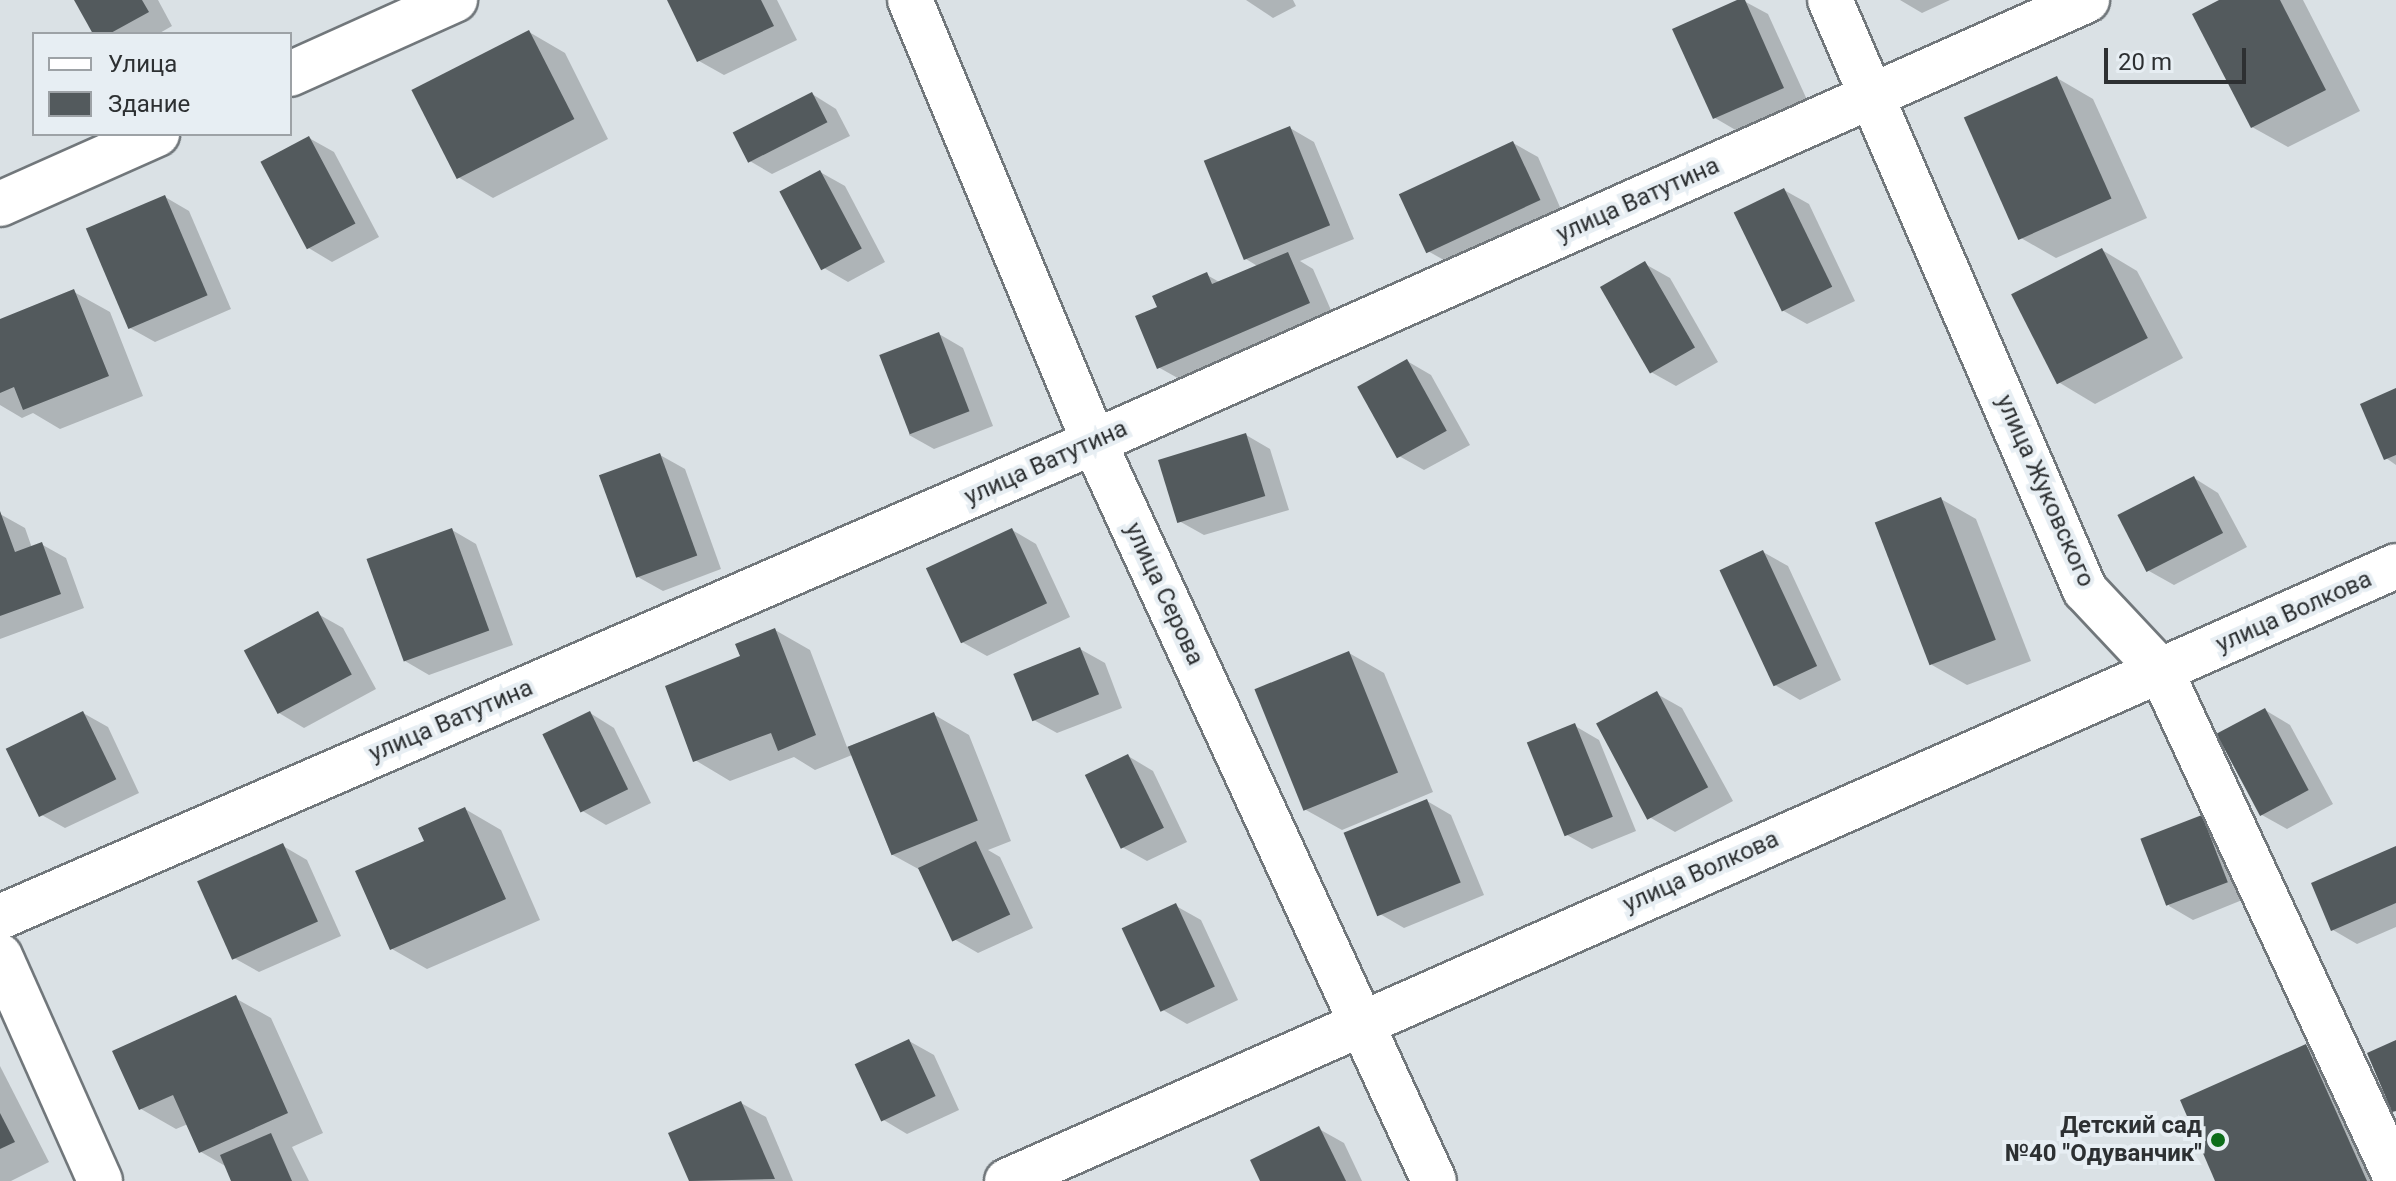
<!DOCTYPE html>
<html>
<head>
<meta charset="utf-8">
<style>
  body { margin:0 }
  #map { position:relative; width:2396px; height:1181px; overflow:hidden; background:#dae1e5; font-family:Roboto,sans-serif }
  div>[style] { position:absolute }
  .shadow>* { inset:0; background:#0003 }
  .building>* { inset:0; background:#535a5d; transform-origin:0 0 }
  .roads { filter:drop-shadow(2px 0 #71777b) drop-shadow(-2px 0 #71777b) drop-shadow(0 2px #71777b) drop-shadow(0 -2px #71777b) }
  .street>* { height:44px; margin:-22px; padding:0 22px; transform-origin:22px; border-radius:22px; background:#fff }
  .dots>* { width:22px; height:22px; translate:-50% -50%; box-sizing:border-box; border:4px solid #e7eef3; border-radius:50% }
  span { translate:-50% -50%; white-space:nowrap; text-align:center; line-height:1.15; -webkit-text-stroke:8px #e7eef3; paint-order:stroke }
  .street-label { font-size:24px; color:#2d3032 }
  .poi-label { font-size:24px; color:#2d3032; font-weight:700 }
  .right { translate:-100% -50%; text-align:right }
  .legend { position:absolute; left:32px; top:32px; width:260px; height:104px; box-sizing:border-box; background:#e7eef3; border:2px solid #9da2a6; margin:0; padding:10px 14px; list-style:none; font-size:24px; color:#2d3032 }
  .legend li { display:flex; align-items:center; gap:16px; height:40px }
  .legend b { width:40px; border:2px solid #9da2a6 }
  .scale { position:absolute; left:2104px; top:48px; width:142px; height:36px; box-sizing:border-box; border:4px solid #2d3032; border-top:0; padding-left:10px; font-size:24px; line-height:28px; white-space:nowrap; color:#2d3032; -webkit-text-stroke:6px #e7eef3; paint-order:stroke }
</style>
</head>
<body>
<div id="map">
  <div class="shadow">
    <div style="clip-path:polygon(77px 0,158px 0,172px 26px,158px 34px,95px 34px)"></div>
    <div style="clip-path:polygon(669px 0,777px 0,797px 40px,724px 75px,699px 61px)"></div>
    <div style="clip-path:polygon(1246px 0,1293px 0,1296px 6px,1273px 18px)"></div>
    <div style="clip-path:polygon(1742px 0,1768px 14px,1808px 102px,1739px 132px,1715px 118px)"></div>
    <div style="clip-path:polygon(1900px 0,1950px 0,1922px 13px)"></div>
    <div style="clip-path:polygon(2224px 0,2303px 0,2360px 111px,2288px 147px,2252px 127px)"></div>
    <div style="clip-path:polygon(529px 32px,565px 53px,608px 139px,493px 198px,458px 177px)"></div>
    <div style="clip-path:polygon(2057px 78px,2093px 99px,2147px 218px,2056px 258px,2021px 238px)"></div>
    <div style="clip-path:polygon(812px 94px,836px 109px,850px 136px,772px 174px,748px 160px)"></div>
    <div style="clip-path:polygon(1290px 128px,1314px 142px,1354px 239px,1300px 261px,1313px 269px,1334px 317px,1183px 381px,1158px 367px,1159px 308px,1207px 275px,1221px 283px,1259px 267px,1246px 259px)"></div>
    <div style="clip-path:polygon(309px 138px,334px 152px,379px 237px,332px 262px,307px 247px)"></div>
    <div style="clip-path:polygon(1513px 143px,1538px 157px,1563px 214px,1451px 264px,1426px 250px)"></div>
    <div style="clip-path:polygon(820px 172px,845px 186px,885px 262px,848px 282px,824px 268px)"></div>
    <div style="clip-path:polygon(1784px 190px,1809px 204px,1855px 301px,1807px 324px,1782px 310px)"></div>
    <div style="clip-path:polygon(165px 197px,189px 211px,231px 309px,155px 342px,130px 328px)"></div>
    <div style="clip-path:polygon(2102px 250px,2137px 271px,2183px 358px,2095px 404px,2060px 383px)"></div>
    <div style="clip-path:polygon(1645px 264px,1670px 278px,1718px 362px,1676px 386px,1651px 372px)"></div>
    <div style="clip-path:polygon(74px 292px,110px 312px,143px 396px,60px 429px,33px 413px,22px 418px,0 405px,0 321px)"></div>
    <div style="clip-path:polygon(939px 334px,963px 348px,993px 426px,934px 449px,909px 435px)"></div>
    <div style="clip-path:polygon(1407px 361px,1431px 375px,1470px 445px,1424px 470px,1399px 456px)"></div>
    <div style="clip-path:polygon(2396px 390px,2396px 465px,2386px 458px)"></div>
    <div style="clip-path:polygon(1246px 435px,1270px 449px,1289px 510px,1204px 535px,1179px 521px)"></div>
    <div style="clip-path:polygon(660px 455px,685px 469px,721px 569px,663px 591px,638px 577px)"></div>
    <div style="clip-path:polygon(2194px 478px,2218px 493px,2247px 547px,2174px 585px,2149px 571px)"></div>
    <div style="clip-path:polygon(1941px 499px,1976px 519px,2031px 661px,1967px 685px,1932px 665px)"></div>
    <div style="clip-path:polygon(0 514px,25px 528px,32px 548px,41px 544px,66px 558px,84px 608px,0 639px)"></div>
    <div style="clip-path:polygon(452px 530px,476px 544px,513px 645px,429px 675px,405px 661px)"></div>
    <div style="clip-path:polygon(1012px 530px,1036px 544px,1070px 617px,987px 656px,962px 642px)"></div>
    <div style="clip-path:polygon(1763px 552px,1788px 566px,1841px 680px,1800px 700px,1775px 685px)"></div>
    <div style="clip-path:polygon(318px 614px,343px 628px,376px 689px,304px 728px,279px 713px)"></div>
    <div style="clip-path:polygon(775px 630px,810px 650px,847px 747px,933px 714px,969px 735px,1011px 841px,988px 850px,1000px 857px,1033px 928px,978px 953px,954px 939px,922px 871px,891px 854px,852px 755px,815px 770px,794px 757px,730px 781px,695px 760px,743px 657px)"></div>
    <div style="clip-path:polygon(1080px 649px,1105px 663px,1122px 708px,1057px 733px,1032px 719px)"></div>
    <div style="clip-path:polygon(1349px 653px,1384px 673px,1433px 792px,1342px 830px,1306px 810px)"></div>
    <div style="clip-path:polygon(1657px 694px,1682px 708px,1733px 801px,1675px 832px,1651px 818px)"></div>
    <div style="clip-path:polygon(2265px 710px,2290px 725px,2333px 804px,2287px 829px,2262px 815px)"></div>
    <div style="clip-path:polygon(83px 713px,108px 727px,139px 793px,65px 828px,40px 814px)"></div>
    <div style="clip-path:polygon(590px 713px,614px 728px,651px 803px,606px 825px,581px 810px)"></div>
    <div style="clip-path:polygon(1575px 726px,1599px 740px,1636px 831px,1592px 849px,1567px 835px)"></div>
    <div style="clip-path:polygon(1128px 756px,1153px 771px,1187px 842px,1147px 861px,1122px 847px)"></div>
    <div style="clip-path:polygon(1427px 801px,1451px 815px,1484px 895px,1404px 928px,1380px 914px)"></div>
    <div style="clip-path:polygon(465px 809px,501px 830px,540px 920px,427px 969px,392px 949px,427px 842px)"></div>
    <div style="clip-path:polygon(2201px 818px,2226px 832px,2252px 896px,2193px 920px,2169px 906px)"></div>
    <div style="clip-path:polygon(283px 846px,307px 860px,341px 936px,259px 972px,234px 958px)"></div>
    <div style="clip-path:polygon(2396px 848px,2396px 927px,2357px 944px,2333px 930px)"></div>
    <div style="clip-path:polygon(1176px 906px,1201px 920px,1238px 1000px,1187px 1024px,1163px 1010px)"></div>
    <div style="clip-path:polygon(235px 998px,271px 1018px,323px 1133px,292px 1147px,309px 1181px,233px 1181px,227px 1167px,201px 1152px,188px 1124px,176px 1129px,141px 1109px)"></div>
    <div style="clip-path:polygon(909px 1041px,934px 1055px,959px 1110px,907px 1134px,882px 1119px)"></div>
    <div style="clip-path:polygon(2306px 1046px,2318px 1053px,2374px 1181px,2218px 1181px)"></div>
    <div style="clip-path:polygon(0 1066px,49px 1162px,11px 1181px,0 1181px)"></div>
    <div style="clip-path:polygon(741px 1103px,766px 1117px,793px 1181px,691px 1181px,670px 1134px)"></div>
    <div style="clip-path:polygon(1319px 1129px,1344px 1143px,1362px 1181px,1263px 1181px)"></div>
  </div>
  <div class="building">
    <div style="clip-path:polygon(74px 0,142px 0,149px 12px,109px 34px,93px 34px)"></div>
    <div style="clip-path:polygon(667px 0,761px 0,774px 26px,697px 62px)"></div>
    <div style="clip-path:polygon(1737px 0,1745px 0,1784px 88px,1713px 119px,1672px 29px)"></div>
    <div style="clip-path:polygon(2219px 0,2280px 0,2326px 90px,2251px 128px,2192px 14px)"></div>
    <div style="left:529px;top:30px;width:100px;height:132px;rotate:63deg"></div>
    <div style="left:2057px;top:76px;width:134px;height:102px;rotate:66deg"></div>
    <div style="left:812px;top:92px;width:34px;height:89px;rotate:63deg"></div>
    <div style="left:1290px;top:126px;width:107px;height:93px;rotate:68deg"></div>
    <div style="left:309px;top:136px;width:99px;height:55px;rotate:62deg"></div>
    <div style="left:1513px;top:141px;width:65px;height:126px;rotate:65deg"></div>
    <div style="left:820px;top:170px;width:89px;height:46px;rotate:62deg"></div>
    <div style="left:1784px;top:188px;width:110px;height:56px;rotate:64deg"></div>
    <div style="left:165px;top:195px;width:109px;height:86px;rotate:67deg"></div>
    <div style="left:2102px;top:248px;width:101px;height:102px;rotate:63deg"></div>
    <div style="clip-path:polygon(1288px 252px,1310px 303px,1157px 369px,1135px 316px,1157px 307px,1152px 296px,1207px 272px,1212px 284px)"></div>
    <div style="left:1645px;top:261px;width:100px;height:52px;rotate:60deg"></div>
    <div style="clip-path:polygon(74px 289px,109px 376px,23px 410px,14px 387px,0 393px,0 319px)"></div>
    <div style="left:939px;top:332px;width:85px;height:64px;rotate:69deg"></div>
    <div style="left:1407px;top:359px;width:82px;height:57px;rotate:61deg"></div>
    <div style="clip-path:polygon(2396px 388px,2396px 455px,2384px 460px,2360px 404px)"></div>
    <div style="left:1246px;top:433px;width:66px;height:92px;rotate:73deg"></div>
    <div style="left:660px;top:453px;width:109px;height:65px;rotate:70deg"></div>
    <div style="left:2194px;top:476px;width:64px;height:86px;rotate:63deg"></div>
    <div style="left:1941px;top:497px;width:153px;height:71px;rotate:69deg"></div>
    <div style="clip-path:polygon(0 511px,15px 552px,42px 542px,61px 594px,0 616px)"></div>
    <div style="left:452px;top:528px;width:109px;height:91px;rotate:70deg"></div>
    <div style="left:1012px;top:528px;width:83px;height:95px;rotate:65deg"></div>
    <div style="left:1763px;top:550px;width:128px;height:48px;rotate:65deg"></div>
    <div style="left:318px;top:611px;width:72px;height:84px;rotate:62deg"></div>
    <div style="clip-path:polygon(775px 628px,816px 735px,778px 751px,771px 733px,693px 762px,665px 686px,740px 656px,735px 644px)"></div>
    <div style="left:1080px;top:647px;width:51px;height:72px;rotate:68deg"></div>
    <div style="left:1349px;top:651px;width:131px;height:102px;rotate:68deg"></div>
    <div style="left:1657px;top:691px;width:109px;height:69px;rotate:62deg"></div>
    <div style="left:2265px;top:708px;width:93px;height:55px;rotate:62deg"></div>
    <div style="left:83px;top:711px;width:76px;height:86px;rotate:64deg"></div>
    <div style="left:590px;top:711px;width:87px;height:53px;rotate:64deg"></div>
    <div style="left:934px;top:712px;width:117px;height:93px;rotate:68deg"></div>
    <div style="left:1575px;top:723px;width:101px;height:52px;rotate:68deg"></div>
    <div style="left:1128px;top:754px;width:82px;height:48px;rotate:64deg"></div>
    <div style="left:1427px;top:799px;width:90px;height:90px;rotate:68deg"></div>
    <div style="clip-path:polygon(465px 807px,506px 899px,390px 950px,355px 871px,424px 841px,418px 828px)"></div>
    <div style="left:2202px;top:815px;width:72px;height:66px;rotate:69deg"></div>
    <div style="left:976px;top:841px;width:81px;height:64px;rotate:65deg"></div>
    <div style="left:283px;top:843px;width:86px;height:94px;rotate:66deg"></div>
    <div style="clip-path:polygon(2396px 846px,2396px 903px,2331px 931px,2311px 883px)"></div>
    <div style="left:1176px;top:903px;width:92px;height:60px;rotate:65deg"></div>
    <div style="clip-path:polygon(236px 995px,288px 1113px,199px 1153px,173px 1095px,139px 1110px,112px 1051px)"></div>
    <div style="left:909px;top:1039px;width:63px;height:60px;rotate:65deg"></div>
    <div style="clip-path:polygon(2396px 1040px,2396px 1111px,2392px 1112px,2367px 1053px)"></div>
    <div style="clip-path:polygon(2306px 1044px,2367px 1181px,2215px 1181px,2180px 1100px)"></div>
    <div style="clip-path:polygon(741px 1101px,775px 1179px,689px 1181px,668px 1133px)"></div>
    <div style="clip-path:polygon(0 1113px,15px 1142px,0 1149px)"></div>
    <div style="clip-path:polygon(1319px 1126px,1346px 1181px,1260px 1181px,1250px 1160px)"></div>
    <div style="clip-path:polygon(271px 1133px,292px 1181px,231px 1181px,220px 1155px)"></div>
  </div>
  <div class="roads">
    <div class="street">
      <div style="left:910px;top:0;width:479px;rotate:67.4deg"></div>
      <div style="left:1094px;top:442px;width:813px;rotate:65.29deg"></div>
      <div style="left:1830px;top:0;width:643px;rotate:66.63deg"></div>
      <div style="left:2085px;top:590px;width:111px;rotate:46.8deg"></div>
      <div style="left:2161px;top:671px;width:559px;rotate:65.13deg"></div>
      <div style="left:290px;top:74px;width:181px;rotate:-24.2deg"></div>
      <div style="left:0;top:204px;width:172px;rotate:-24deg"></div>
      <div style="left:0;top:917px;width:1193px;rotate:-23.47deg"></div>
      <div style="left:1094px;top:442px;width:1087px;rotate:-23.99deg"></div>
      <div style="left:0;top:956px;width:246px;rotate:66deg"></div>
      <div style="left:1007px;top:1181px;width:1519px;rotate:-23.88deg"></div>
    </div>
  </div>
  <div class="dots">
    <div style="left:2218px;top:1140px;background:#0c6d19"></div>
  </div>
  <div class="street-label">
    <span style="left:1638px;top:200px;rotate:-24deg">улица Ватутина</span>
    <span style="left:1046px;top:463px;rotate:-24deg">улица Ватутина</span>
    <span style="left:2045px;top:491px;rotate:66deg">улица Жуковского</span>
    <span style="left:1164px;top:594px;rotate:65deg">улица Серова</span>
    <span style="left:2294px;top:612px;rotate:-24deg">улица Волкова</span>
    <span style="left:451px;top:721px;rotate:-23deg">улица Ватутина</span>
    <span style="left:1701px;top:872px;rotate:-24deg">улица Волкова</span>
  </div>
  <div class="poi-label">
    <span class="right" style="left:2202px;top:1140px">Детский сад<br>№40 "Одуванчик"</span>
  </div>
  <ul class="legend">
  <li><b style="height:10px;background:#fff"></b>Улица</li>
  <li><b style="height:22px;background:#535a5d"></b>Здание</li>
  </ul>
  <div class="scale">20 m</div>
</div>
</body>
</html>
